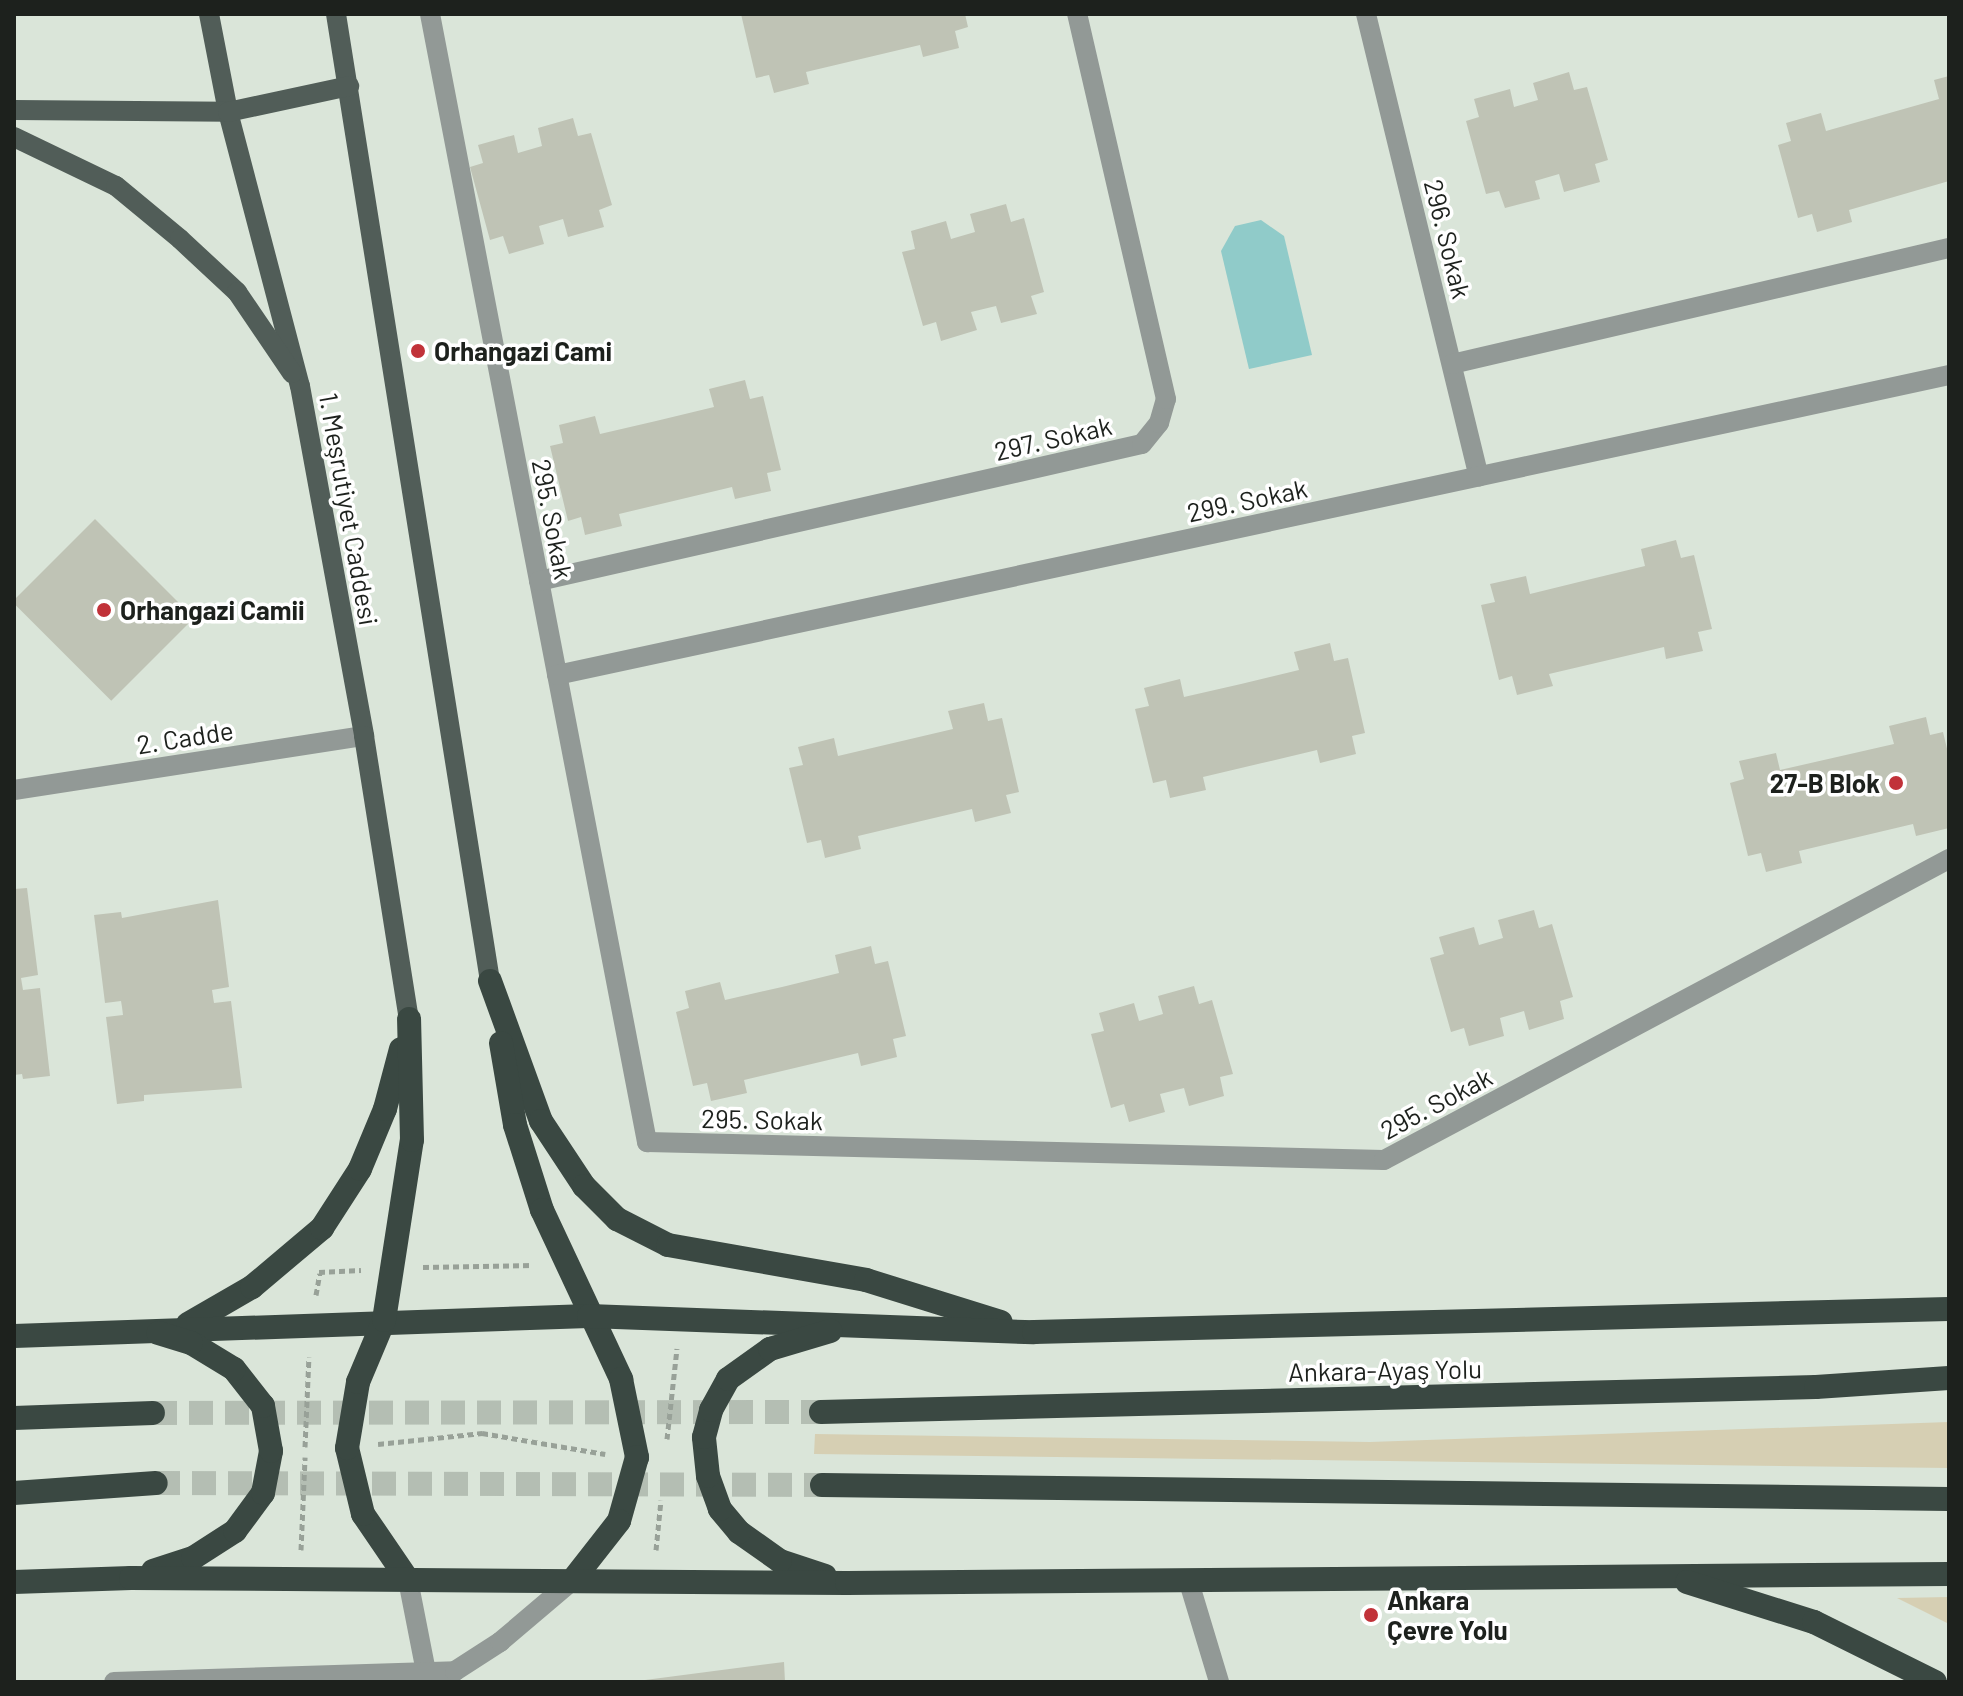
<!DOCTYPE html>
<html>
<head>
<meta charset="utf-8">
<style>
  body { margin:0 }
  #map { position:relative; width:1963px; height:1696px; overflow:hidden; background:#dae5d9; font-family:Barlow,sans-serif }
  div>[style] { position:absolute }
  .green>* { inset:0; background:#d6cfb3 }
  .water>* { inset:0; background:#90cbc9 }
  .building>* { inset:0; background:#bfc3b5; transform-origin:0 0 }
  .highway-tunnel>* { height:24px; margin-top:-12px; transform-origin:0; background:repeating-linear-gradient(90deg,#b4beb3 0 24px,transparent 0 36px) }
  .path>* { height:5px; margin-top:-2.5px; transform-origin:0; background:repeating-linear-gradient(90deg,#98a198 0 6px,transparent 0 10px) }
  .minor>* { height:20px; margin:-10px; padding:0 10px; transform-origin:10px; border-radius:10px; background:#929996 }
  .major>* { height:20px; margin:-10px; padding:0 10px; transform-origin:10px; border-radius:10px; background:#515d58 }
  .highway>* { height:24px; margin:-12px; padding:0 12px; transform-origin:12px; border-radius:12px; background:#3a4842 }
  .dots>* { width:22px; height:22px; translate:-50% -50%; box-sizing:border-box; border:4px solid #fff; border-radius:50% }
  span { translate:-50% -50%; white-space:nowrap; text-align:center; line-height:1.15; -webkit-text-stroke:7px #fff; paint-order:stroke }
  .street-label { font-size:26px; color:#1d211d }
  .poi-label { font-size:26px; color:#1d211d; font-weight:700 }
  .left { translate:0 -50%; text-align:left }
  .right { translate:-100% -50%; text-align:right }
  .frame { position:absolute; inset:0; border:16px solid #1d211d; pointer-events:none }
</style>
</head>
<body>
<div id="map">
  <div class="green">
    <div style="clip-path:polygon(1949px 1422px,1949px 1468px,814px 1454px,815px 1434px,1370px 1442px)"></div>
    <div style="clip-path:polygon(1949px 1597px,1949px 1624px,1897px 1598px)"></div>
  </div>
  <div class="water">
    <div style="clip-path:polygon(1261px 220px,1284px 236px,1312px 355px,1249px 369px,1221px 251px,1235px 226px)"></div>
  </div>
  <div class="building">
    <div style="clip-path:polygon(741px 14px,965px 14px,968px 27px,955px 31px,959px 48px,923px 57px,920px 45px,806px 72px,809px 84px,774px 93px,769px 75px,756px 78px)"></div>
    <div style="clip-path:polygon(1569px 72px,1574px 90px,1587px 87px,1608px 160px,1595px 164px,1600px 182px,1564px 192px,1559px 174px,1535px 181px,1540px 199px,1505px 208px,1499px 191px,1486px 194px,1466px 121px,1479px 117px,1474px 99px,1510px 89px,1514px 107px,1538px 100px,1533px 83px)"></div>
    <div style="clip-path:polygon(1949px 76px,1949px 181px,1849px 210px,1852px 222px,1817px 232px,1812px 214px,1798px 218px,1778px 145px,1791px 141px,1786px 123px,1821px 113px,1826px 131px,1939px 99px,1934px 80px)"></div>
    <div style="clip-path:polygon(573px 118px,578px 136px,591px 133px,612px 205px,599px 210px,604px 227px,568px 237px,563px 219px,539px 226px,544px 244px,509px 254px,503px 236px,490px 240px,470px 167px,483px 163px,478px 145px,514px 135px,518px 153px,542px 146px,538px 128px)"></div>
    <div style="clip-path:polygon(1006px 204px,1011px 222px,1024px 218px,1044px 292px,1031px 296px,1037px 314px,1001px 323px,996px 306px,971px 312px,977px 330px,941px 341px,936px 322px,923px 326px,902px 252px,915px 249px,911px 231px,946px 221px,951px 239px,975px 232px,970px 214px)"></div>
    <div style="clip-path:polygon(745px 380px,750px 399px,763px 396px,781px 470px,767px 473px,771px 491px,735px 499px,732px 487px,619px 514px,622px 526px,585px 535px,581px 517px,568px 521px,550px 446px,563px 443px,559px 425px,595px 416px,600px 434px,656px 421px,714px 407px,709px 389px)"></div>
    <div style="left:95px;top:519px;width:140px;height:117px;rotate:45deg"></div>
    <div style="clip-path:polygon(1676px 540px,1681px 558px,1694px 555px,1712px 629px,1698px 632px,1703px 651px,1666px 659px,1664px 647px,1549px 674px,1553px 686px,1517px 695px,1512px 676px,1499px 680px,1481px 605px,1495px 602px,1490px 584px,1526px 576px,1530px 594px,1587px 580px,1645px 566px,1641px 549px)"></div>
    <div style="clip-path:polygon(1330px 643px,1334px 661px,1348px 658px,1365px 733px,1352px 736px,1356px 754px,1320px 763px,1317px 750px,1203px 777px,1206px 790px,1170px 798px,1166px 780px,1153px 783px,1135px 709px,1149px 706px,1144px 688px,1180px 679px,1184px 697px,1241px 684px,1299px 670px,1294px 652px)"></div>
    <div style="clip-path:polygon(984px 703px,988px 721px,1002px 718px,1019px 792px,1006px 795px,1011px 813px,975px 822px,972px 809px,858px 836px,861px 849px,825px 858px,821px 840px,807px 843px,789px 768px,803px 765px,798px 747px,834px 738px,838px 756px,953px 729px,948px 711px)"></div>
    <div style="clip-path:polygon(1926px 717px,1930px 735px,1943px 732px,1949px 757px,1949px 828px,1916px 836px,1913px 824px,1799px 851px,1802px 863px,1766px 872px,1761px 853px,1748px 856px,1730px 783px,1744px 779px,1739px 761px,1776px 753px,1780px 770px,1894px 744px,1889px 726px)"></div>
    <div style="clip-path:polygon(27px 888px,38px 975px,21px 978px,23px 990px,40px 988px,50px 1076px,23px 1079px,22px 1074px,14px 1075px,14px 889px)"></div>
    <div style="clip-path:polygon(218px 900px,229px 987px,212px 990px,214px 1003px,231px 1001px,242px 1088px,144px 1095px,144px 1101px,117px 1104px,106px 1017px,123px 1015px,122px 1007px,121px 1001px,105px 1003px,94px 915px,121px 912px,122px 918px)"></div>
    <div style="clip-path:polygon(1534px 910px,1539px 928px,1552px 924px,1573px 997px,1560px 1001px,1564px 1019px,1529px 1030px,1524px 1011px,1500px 1018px,1504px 1036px,1469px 1046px,1464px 1028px,1451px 1032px,1430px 958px,1444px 954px,1439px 937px,1474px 927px,1479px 945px,1503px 938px,1498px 920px)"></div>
    <div style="clip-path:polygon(871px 946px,875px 964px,888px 961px,906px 1036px,893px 1039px,897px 1057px,861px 1066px,858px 1053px,744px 1080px,747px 1093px,711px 1101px,707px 1083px,693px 1086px,676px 1012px,689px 1008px,685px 991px,720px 982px,725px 1000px,782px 987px,839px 973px,835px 955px)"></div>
    <div style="clip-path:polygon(1194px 986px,1199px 1004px,1212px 1000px,1233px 1074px,1220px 1077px,1224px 1096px,1189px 1106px,1184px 1088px,1160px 1094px,1165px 1112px,1129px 1122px,1124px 1104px,1111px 1108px,1091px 1034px,1104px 1031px,1099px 1013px,1134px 1003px,1139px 1021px,1163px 1014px,1158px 996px)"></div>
    <div style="clip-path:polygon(784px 1662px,785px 1682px,645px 1682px,645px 1680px)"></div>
  </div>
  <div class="highway-tunnel">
    <div style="left:153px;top:1413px;width:668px;rotate:-0.09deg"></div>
    <div style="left:156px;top:1483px;width:666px;rotate:0.17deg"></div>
  </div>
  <div class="path">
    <div style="left:423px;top:1267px;width:110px;rotate:-1deg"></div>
    <div style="left:319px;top:1272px;width:42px;rotate:-2.7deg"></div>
    <div style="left:316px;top:1295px;width:22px;rotate:-80deg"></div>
    <div style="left:667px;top:1439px;width:91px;rotate:-83.7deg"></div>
    <div style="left:378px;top:1444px;width:105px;rotate:-6deg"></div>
    <div style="left:482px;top:1433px;width:125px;rotate:9.7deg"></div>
    <div style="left:305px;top:1447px;width:90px;rotate:-87.5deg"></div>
    <div style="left:301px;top:1550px;width:93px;rotate:-87.5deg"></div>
    <div style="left:656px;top:1550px;width:50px;rotate:-84.3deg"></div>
  </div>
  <div class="minor">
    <div style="left:430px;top:14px;width:1149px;rotate:79.11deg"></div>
    <div style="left:647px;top:1142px;width:737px;rotate:1.4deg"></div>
    <div style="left:1384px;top:1160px;width:640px;rotate:-28.05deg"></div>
    <div style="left:1366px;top:14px;width:476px;rotate:76.3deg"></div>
    <div style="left:1452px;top:364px;width:510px;rotate:-13.14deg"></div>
    <div style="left:539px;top:581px;width:618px;rotate:-12.8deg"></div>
    <div style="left:1142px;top:444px;width:27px;rotate:-51deg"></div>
    <div style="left:1159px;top:423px;width:25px;rotate:-74deg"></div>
    <div style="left:1166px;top:399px;width:395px;rotate:-103deg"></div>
    <div style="left:557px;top:675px;width:1424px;rotate:-12.16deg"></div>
    <div style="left:14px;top:790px;width:354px;rotate:-8.8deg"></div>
    <div style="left:1188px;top:1579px;width:108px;rotate:73.2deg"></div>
    <div style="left:408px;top:1580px;width:94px;rotate:78.9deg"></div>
    <div style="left:114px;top:1682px;width:341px;rotate:-1.8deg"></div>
    <div style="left:455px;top:1671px;width:54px;rotate:-32.8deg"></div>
    <div style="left:500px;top:1642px;width:94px;rotate:-40.3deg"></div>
  </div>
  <div class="major">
    <div style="left:209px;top:14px;width:100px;rotate:79deg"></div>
    <div style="left:228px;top:112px;width:283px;rotate:75.3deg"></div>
    <div style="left:300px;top:386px;width:356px;rotate:79.6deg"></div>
    <div style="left:364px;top:736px;width:287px;rotate:81deg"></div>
    <div style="left:336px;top:14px;width:979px;rotate:80.95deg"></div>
    <div style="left:14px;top:110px;width:214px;rotate:0.5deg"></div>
    <div style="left:228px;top:112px;width:124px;rotate:-12.1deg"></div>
    <div style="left:14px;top:137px;width:113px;rotate:25.7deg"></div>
    <div style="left:116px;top:186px;width:83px;rotate:39.6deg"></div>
    <div style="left:180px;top:239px;width:78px;rotate:42.9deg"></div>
    <div style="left:237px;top:292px;width:98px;rotate:55.8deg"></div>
  </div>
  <div class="highway">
    <div style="left:490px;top:981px;width:149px;rotate:70deg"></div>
    <div style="left:541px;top:1121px;width:78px;rotate:56.5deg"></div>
    <div style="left:584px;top:1186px;width:47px;rotate:45deg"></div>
    <div style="left:617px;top:1219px;width:57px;rotate:27deg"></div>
    <div style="left:668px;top:1245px;width:201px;rotate:10deg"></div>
    <div style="left:866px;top:1280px;width:141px;rotate:17.3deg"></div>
    <div style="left:501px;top:1043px;width:83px;rotate:80.3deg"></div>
    <div style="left:515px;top:1125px;width:89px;rotate:72.4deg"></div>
    <div style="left:542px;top:1210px;width:187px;rotate:64.9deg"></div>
    <div style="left:621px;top:1379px;width:80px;rotate:78.4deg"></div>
    <div style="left:637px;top:1457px;width:66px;rotate:105.7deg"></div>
    <div style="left:619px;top:1521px;width:76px;rotate:128.1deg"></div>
    <div style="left:188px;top:1324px;width:74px;rotate:-30deg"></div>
    <div style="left:252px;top:1287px;width:92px;rotate:-40.1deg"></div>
    <div style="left:322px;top:1228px;width:70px;rotate:-57.2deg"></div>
    <div style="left:360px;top:1169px;width:65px;rotate:-67.4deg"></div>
    <div style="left:385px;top:1109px;width:62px;rotate:-75.1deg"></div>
    <div style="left:14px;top:1336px;width:575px;rotate:-1.99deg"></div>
    <div style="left:589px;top:1316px;width:445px;rotate:2.1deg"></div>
    <div style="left:1034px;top:1332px;width:915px;rotate:-1.44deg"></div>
    <div style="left:821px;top:1412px;width:995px;rotate:-1.44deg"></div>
    <div style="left:1816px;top:1387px;width:133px;rotate:-3.9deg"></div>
    <div style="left:14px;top:1418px;width:139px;rotate:-2.1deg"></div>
    <div style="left:822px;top:1485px;width:1127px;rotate:0.71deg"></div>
    <div style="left:14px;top:1493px;width:142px;rotate:-4deg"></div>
    <div style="left:153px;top:1571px;width:42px;rotate:-18deg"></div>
    <div style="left:193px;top:1558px;width:50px;rotate:-32.7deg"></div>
    <div style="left:235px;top:1531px;width:47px;rotate:-53.6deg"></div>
    <div style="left:263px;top:1493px;width:43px;rotate:-79.2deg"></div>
    <div style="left:271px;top:1451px;width:46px;rotate:-100.1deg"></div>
    <div style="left:263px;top:1406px;width:47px;rotate:-128.1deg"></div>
    <div style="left:234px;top:1369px;width:50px;rotate:-148.8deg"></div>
    <div style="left:191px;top:1343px;width:34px;rotate:-163deg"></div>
    <div style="left:825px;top:1576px;width:47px;rotate:-161.6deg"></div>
    <div style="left:780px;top:1561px;width:50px;rotate:-144.7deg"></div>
    <div style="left:739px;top:1532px;width:30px;rotate:-130deg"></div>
    <div style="left:720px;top:1509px;width:35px;rotate:-110deg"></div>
    <div style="left:708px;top:1476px;width:39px;rotate:-96deg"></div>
    <div style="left:704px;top:1437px;width:28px;rotate:-75deg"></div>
    <div style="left:711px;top:1410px;width:35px;rotate:-61deg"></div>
    <div style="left:728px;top:1379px;width:52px;rotate:-35.5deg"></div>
    <div style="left:770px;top:1349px;width:63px;rotate:-16.7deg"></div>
    <div style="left:408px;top:1580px;width:80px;rotate:-124.3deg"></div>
    <div style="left:363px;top:1514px;width:68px;rotate:-103.6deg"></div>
    <div style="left:347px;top:1448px;width:67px;rotate:-80.5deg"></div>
    <div style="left:358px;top:1382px;width:67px;rotate:-67.2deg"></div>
    <div style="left:384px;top:1320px;width:182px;rotate:-81.2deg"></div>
    <div style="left:412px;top:1140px;width:121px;rotate:-91.4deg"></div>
    <div style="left:14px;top:1582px;width:117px;rotate:-2deg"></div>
    <div style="left:131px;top:1578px;width:716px;rotate:0.4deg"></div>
    <div style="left:847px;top:1583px;width:1102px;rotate:-0.47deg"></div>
    <div style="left:1687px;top:1582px;width:133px;rotate:17.5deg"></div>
    <div style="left:1814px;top:1622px;width:135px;rotate:26.4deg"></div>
  </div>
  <div class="dots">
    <div style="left:418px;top:351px;background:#c13239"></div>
    <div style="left:104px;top:610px;background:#c13239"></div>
    <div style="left:1896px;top:783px;background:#c13239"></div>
    <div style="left:1371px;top:1615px;background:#c13239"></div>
  </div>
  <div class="street-label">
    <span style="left:1448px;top:239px;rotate:76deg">296. Sokak</span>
    <span style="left:1053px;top:438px;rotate:-13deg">297. Sokak</span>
    <span style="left:1247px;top:500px;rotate:-12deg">299. Sokak</span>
    <span style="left:349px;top:509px;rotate:80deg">1. Meşrutiyet Caddesi</span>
    <span style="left:553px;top:519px;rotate:79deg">295. Sokak</span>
    <span style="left:185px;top:737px;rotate:-9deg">2. Cadde</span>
    <span style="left:1436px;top:1103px;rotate:-28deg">295. Sokak</span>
    <span style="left:762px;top:1119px;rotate:1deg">295. Sokak</span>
    <span style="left:1385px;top:1370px;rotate:-1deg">Ankara-Ayaş Yolu</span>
  </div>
  <div class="poi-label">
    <span class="left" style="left:434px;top:351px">Orhangazi Cami</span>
    <span class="left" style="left:120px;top:610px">Orhangazi Camii</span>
    <span class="right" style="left:1880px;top:783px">27-B Blok</span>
    <span class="left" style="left:1387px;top:1615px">Ankara<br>Çevre Yolu</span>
  </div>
  <div class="frame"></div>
</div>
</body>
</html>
